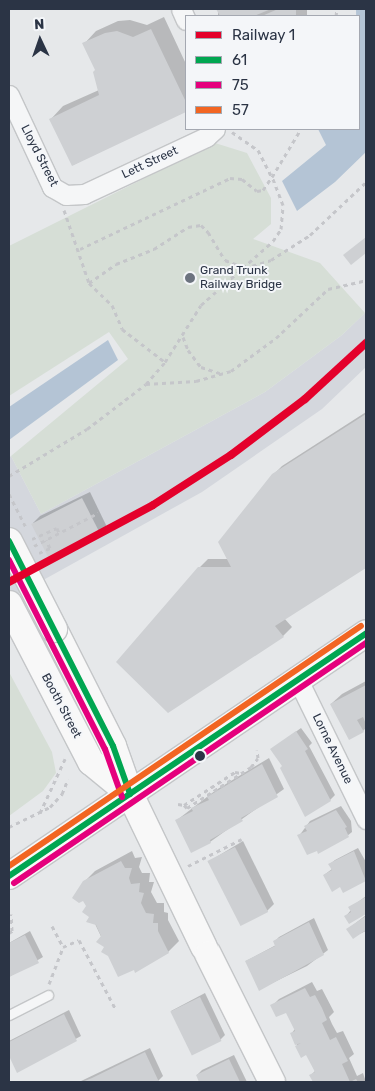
<!DOCTYPE html>
<html>
<head>
<meta charset="utf-8">
<style>
  body { margin:0 }
  #map { position:relative; width:375px; height:1091px; overflow:hidden; background:#e6e8ea; font-family:Rubik,sans-serif }
  div>[style] { position:absolute }
  .built>* { inset:0; background:#d4d7dd }
  .green>* { inset:0; background:#d6ded6 }
  .water>* { inset:0; background:#b4c4d5 }
  .shadow>* { inset:0; background:#0003; transform-origin:0 0 }
  .building>* { inset:0; background:#ced0d3; transform-origin:0 0 }
  .path>* { height:3px; margin-top:-1.5px; transform-origin:0; background:repeating-linear-gradient(90deg,#c5c6ca 0 4px,transparent 0 8px) }
  .roads { filter:drop-shadow(1px 0 #c4c6c8) drop-shadow(-1px 0 #c4c6c8) drop-shadow(0 1px #c4c6c8) drop-shadow(0 -1px #c4c6c8) }
  .service>* { height:9px; margin:-4.5px; padding:0 4.5px; transform-origin:4.5px; border-radius:4.5px; background:#f5f6f7 }
  .minor>* { height:19px; margin:-9.5px; padding:0 9.5px; transform-origin:9.5px; border-radius:9.5px; background:#f5f6f7 }
  .secondary>* { height:26px; margin:-13px; padding:0 13px; transform-origin:13px; border-radius:13px; background:#f8f8f8 }
  .path-bridge>* { height:3px; margin-top:-1.5px; transform-origin:0; background:repeating-linear-gradient(90deg,#c5c6ca 0 4px,transparent 0 8px) }
  .bridges { filter:drop-shadow(1px 0 #c4c6c8) drop-shadow(-1px 0 #c4c6c8) drop-shadow(0 1px #c4c6c8) drop-shadow(0 -1px #c4c6c8) }
  .secondary-bridge>* { height:26px; margin:-13px; padding:0 13px; transform-origin:13px; border-radius:13px; background:#f8f8f8 }
  .bus-1>* { height:6px; margin:-3px; padding:0 3px; transform-origin:3px; border-radius:3px; background:#00a651 }
  .bus-2>* { height:6px; margin:-3px; padding:0 3px; transform-origin:3px; border-radius:3px; background:#e5007d }
  .bus-3>* { height:6px; margin:-3px; padding:0 3px; transform-origin:3px; border-radius:3px; background:#f26522 }
  .rail-1>* { height:8px; margin:-4px; padding:0 4px; transform-origin:4px; border-radius:4px; background:#e4002b }
  .dots>* { width:14px; height:14px; translate:-50% -50%; box-sizing:border-box; border:2px solid #f4f6f9; border-radius:50% }
  span { translate:-50% -50%; white-space:nowrap; text-align:center; line-height:1.15; -webkit-text-stroke:4px #f4f6f9; paint-order:stroke }
  .street-label { font-size:12px; color:#2b3445 }
  .poi-label { font-size:12px; color:#2b3445 }
  .left { translate:0 -50%; text-align:left }
  .frame { position:absolute; inset:0; border:10px solid #2b3445; pointer-events:none }
  .legend { position:absolute; left:185px; top:15px; width:175px; height:115px; box-sizing:border-box; background:#f4f6f9; border:1px solid #a4a8b1; margin:0; padding:6px 9px; list-style:none; font-size:15px; color:#2b3445 }
  .legend li { display:flex; align-items:center; gap:10px; height:25px }
  .legend b { width:25px; border:1px solid #a4a8b1 }
  .north { position:absolute; left:15px; top:15px; width:50px; height:50px; -webkit-text-stroke:4px #f4f6f9; paint-order:stroke; rotate:357deg; font-size:14px; font-weight:700; line-height:20px; text-align:center; color:#2b3445 }
  .north::after { content:''; display:block; margin:auto; width:18px; height:22px; background:#2b3445; clip-path:polygon(50% 0,100% 100%,50% 72%,0 100%) }
</style>
</head>
<body>
<div id="map">
  <div class="built">
    <div style="clip-path:polygon(366px 312px,366px 367px,322px 409px,202px 492px,9px 599px,9px 458px,11px 456px,41px 514px,265px 392px,342px 335px)"></div>
  </div>
  <div class="green">
    <div style="clip-path:polygon(215px 143px,247px 153px,271px 198px,271px 224px,253px 239px,320px 263px,365px 313px,342px 335px,265px 392px,41px 514px,11px 456px,128px 359px,109px 332px,9px 396px,9px 246px)"></div>
    <div style="clip-path:polygon(9px 672px,52px 752px,56px 773px,43px 791px,9px 816px)"></div>
  </div>
  <div class="water">
    <div style="clip-path:polygon(356px 9px,366px 9px,366px 152px,335px 182px,297px 211px,282px 181px,326px 145px,318px 129px,359px 129px)"></div>
    <div style="clip-path:polygon(108px 340px,118px 360px,9px 440px,9px 407px)"></div>
  </div>
  <div class="shadow">
    <div style="left:218px;top:9px;width:89px;height:8px"></div>
    <div style="clip-path:polygon(164px 17px,186px 64px,186px 110px,73px 165px,51px 119px,63px 106px,99px 90px,97px 70px,84px 44px,96px 31px,118px 21px,130px 20px,147px 25px)"></div>
    <div style="clip-path:polygon(366px 412px,366px 567px,284px 618px,292px 627px,283px 636px,168px 711px,199px 568px,208px 559px,228px 559px,273px 475px,282px 466px)"></div>
    <div style="clip-path:polygon(90px 492px,107px 527px,100px 534px,33px 523px,40px 516px)"></div>
    <div style="clip-path:polygon(366px 681px,366px 728px,363px 731px,331px 704px,342px 694px)"></div>
    <div style="clip-path:polygon(301px 728px,312px 743px,309px 746px,335px 795px,330px 800px,272px 749px)"></div>
    <div style="clip-path:polygon(269px 758px,284px 789px,210px 842px,177px 820px,216px 790px)"></div>
    <div style="clip-path:polygon(341px 806px,351px 821px,352px 832px,347px 836px,299px 836px,310px 821px)"></div>
    <div style="clip-path:polygon(243px 841px,274px 904px,267px 911px,208px 862px)"></div>
    <div style="clip-path:polygon(358px 848px,366px 862px,366px 879px,343px 891px,341px 885px,324px 875px,332px 869px,330px 864px,335px 860px)"></div>
    <div style="clip-path:polygon(132px 851px,135px 858px,142px 857px,139px 867px,142px 873px,150px 873px,149px 882px,154px 882px,151px 892px,157px 903px,164px 903px,164px 912px,168px 913px,168px 920px,179px 941px,168px 952px,106px 947px,87px 907px,84px 882px,95px 871px)"></div>
    <div style="clip-path:polygon(366px 896px,366px 913px,349px 923px,346px 916px,351px 910px,350px 908px)"></div>
    <div style="clip-path:polygon(366px 915px,366px 931px,353px 937px,348px 929px)"></div>
    <div style="clip-path:polygon(314px 918px,328px 950px,307px 966px,260px 989px,246px 961px,276px 945px,274px 942px,279px 937px)"></div>
    <div style="clip-path:polygon(30px 931px,43px 957px,9px 977px,9px 943px)"></div>
    <div style="clip-path:polygon(312px 982px,317px 991px,322px 989px,334px 1012px,329px 1017px,332px 1024px,337px 1033px,343px 1031px,354px 1054px,349px 1058px,357px 1076px,363px 1073px,366px 1082px,314px 1082px,311px 1075px,315px 1071px,307px 1053px,297px 1045px,291px 1034px,295px 1029px,287px 1012px,272px 1006px,279px 999px)"></div>
    <div style="clip-path:polygon(205px 993px,225px 1035px,220px 1040px,171px 1011px)"></div>
    <div style="clip-path:polygon(69px 1010px,81px 1036px,17px 1071px,9px 1054px,9px 1041px)"></div>
    <div style="clip-path:polygon(150px 1048px,163px 1076px,158px 1081px,79px 1082px)"></div>
    <div style="clip-path:polygon(234px 1055px,247px 1082px,201px 1082px,197px 1075px,202px 1070px)"></div>
  </div>
  <div class="building">
    <div style="clip-path:polygon(216px 9px,271px 9px,254px 16px,220px 16px)"></div>
    <div style="clip-path:polygon(278px 9px,296px 9px,296px 16px,262px 16px)"></div>
    <div style="clip-path:polygon(151px 29px,186px 102px,186px 112px,72px 166px,49px 119px,99px 95px,93px 72px,95px 70px,82px 43px,105px 33px,117px 31px,133px 37px)"></div>
    <div style="clip-path:polygon(366px 237px,366px 253px,351px 265px,343px 255px)"></div>
    <div style="clip-path:polygon(366px 414px,366px 568px,275px 626px,284px 637px,168px 713px,116px 662px,198px 567px,231px 567px,218px 542px,272px 474px)"></div>
    <div style="left:82px;top:498px;width:42px;height:57px;rotate:63deg"></div>
    <div style="clip-path:polygon(366px 685px,366px 724px,363px 717px,357px 720px,364px 732px,349px 740px,330px 704px)"></div>
    <div style="clip-path:polygon(296px 731px,308px 749px,305px 751px,331px 801px,305px 817px,280px 768px,282px 766px,270px 749px)"></div>
    <div style="clip-path:polygon(262px 764px,278px 797px,241px 818px,243px 821px,210px 840px,211px 843px,191px 853px,175px 820px,193px 811px,191px 808px,209px 800px,207px 797px)"></div>
    <div style="clip-path:polygon(336px 810px,347px 827px,345px 828px,349px 837px,318px 854px,317px 851px,307px 855px,297px 835px,307px 831px,304px 826px)"></div>
    <div style="left:235px;top:847px;width:73px;height:31px;rotate:63deg"></div>
    <div style="clip-path:polygon(354px 851px,366px 881px,343px 893px,340px 887px,332px 892px,323px 875px,332px 870px,328px 864px)"></div>
    <div style="clip-path:polygon(121px 861px,125px 868px,132px 868px,129px 878px,131px 884px,140px 883px,139px 892px,144px 893px,141px 903px,146px 913px,154px 914px,153px 923px,158px 923px,158px 931px,169px 953px,135px 973px,134px 970px,118px 977px,108px 956px,101px 952px,104px 947px,96px 942px,101px 936px,96px 925px,86px 922px,89px 917px,82px 912px,86px 906px,83px 901px,79px 903px,72px 898px,83px 881px)"></div>
    <div style="clip-path:polygon(366px 897px,366px 914px,349px 924px,344px 916px,351px 912px,348px 907px)"></div>
    <div style="clip-path:polygon(366px 916px,366px 930px,353px 939px,346px 929px)"></div>
    <div style="clip-path:polygon(309px 922px,324px 955px,259px 991px,245px 961px,275px 946px,273px 941px)"></div>
    <div style="clip-path:polygon(25px 935px,39px 963px,9px 977px,9px 943px)"></div>
    <div style="clip-path:polygon(305px 988px,310px 997px,315px 995px,322px 1008px,327px 1020px,322px 1023px,330px 1040px,336px 1037px,348px 1061px,342px 1064px,350px 1082px,356px 1079px,358px 1082px,313px 1082px,309px 1075px,315px 1072px,306px 1055px,301px 1058px,295px 1046px,301px 1043px,295px 1045px,290px 1033px,295px 1031px,286px 1013px,276px 1017px,270px 1005px)"></div>
    <div style="left:200px;top:997px;width:49px;height:33px;rotate:64deg"></div>
    <div style="clip-path:polygon(64px 1014px,77px 1041px,17px 1073px,9px 1056px,9px 1042px)"></div>
    <div style="clip-path:polygon(145px 1052px,159px 1082px,82px 1082px,92px 1078px)"></div>
    <div style="clip-path:polygon(229px 1059px,240px 1082px,199px 1082px,196px 1075px)"></div>
  </div>
  <div class="path">
    <div style="left:336px;top:16px;width:7px;rotate:-82deg"></div>
    <div style="left:232px;top:132px;width:32px;rotate:35deg"></div>
    <div style="left:258px;top:150px;width:30px;rotate:63deg"></div>
    <div style="left:272px;top:177px;width:56px;rotate:-58.9deg"></div>
    <div style="left:64px;top:210px;width:77px;rotate:71.1deg"></div>
    <div style="left:89px;top:283px;width:32px;rotate:44deg"></div>
    <div style="left:112px;top:305px;width:26px;rotate:67deg"></div>
    <div style="left:122px;top:329px;width:54px;rotate:37.5deg"></div>
    <div style="left:80px;top:249px;width:166px;rotate:-25.3deg"></div>
    <div style="left:230px;top:178px;width:12px;rotate:5deg"></div>
    <div style="left:242px;top:179px;width:19px;rotate:39deg"></div>
    <div style="left:257px;top:191px;width:6px;rotate:-9deg"></div>
    <div style="left:263px;top:190px;width:14px;rotate:-56deg"></div>
    <div style="left:89px;top:283px;width:33px;rotate:-35deg"></div>
    <div style="left:116px;top:264px;width:41px;rotate:-21.5deg"></div>
    <div style="left:154px;top:249px;width:40px;rotate:-32.9deg"></div>
    <div style="left:188px;top:227px;width:13px;rotate:-9deg"></div>
    <div style="left:201px;top:225px;width:10px;rotate:45deg"></div>
    <div style="left:208px;top:232px;width:33px;rotate:59deg"></div>
    <div style="left:225px;top:260px;width:22px;rotate:22deg"></div>
    <div style="left:245px;top:268px;width:27px;rotate:-17deg"></div>
    <div style="left:271px;top:260px;width:46px;rotate:-32.7deg"></div>
    <div style="left:310px;top:235px;width:77px;rotate:-43.4deg"></div>
    <div style="left:183px;top:337px;width:14px;rotate:69deg"></div>
    <div style="left:188px;top:350px;width:21px;rotate:53deg"></div>
    <div style="left:201px;top:367px;width:23px;rotate:18deg"></div>
    <div style="left:146px;top:384px;width:50px;rotate:-3.4deg"></div>
    <div style="left:196px;top:381px;width:36px;rotate:-16deg"></div>
    <div style="left:231px;top:371px;width:56px;rotate:-36.3deg"></div>
    <div style="left:276px;top:338px;width:71px;rotate:-43.3deg"></div>
    <div style="left:328px;top:289px;width:39px;rotate:-13deg"></div>
    <div style="left:9px;top:476px;width:91px;rotate:-31.1deg"></div>
    <div style="left:87px;top:429px;width:74px;rotate:-37.3deg"></div>
    <div style="left:146px;top:384px;width:29px;rotate:-49deg"></div>
    <div style="left:165px;top:362px;width:67px;rotate:-57.7deg"></div>
    <div style="left:201px;top:305px;width:96px;rotate:-41.6deg"></div>
    <div style="left:273px;top:241px;width:14px;rotate:-56deg"></div>
    <div style="left:281px;top:229px;width:24px;rotate:-85deg"></div>
    <div style="left:283px;top:205px;width:30px;rotate:-111deg"></div>
    <div style="left:32px;top:539px;width:27px;rotate:-24deg"></div>
    <div style="left:57px;top:528px;width:5px;rotate:68deg"></div>
    <div style="left:34px;top:546px;width:72px;rotate:-27.3deg"></div>
    <div style="left:39px;top:553px;width:12px;rotate:-24deg"></div>
    <div style="left:50px;top:548px;width:9px;rotate:-117deg"></div>
    <div style="left:178px;top:804px;width:6px;rotate:9deg"></div>
    <div style="left:184px;top:805px;width:61px;rotate:-32.9deg"></div>
    <div style="left:235px;top:772px;width:6px;rotate:9deg"></div>
    <div style="left:184px;top:805px;width:4px;rotate:45deg"></div>
    <div style="left:187px;top:808px;width:76px;rotate:-32.6deg"></div>
    <div style="left:251px;top:767px;width:11px;rotate:-52deg"></div>
    <div style="left:258px;top:758px;width:8px;rotate:-97deg"></div>
    <div style="left:40px;top:813px;width:60px;rotate:-65.2deg"></div>
    <div style="left:9px;top:827px;width:46px;rotate:-26deg"></div>
    <div style="left:50px;top:807px;width:18px;rotate:-47deg"></div>
    <div style="left:62px;top:794px;width:16px;rotate:-68deg"></div>
    <div style="left:188px;top:866px;width:60px;rotate:-26.6deg"></div>
    <div style="left:52px;top:926px;width:24px;rotate:62deg"></div>
    <div style="left:63px;top:947px;width:17px;rotate:-24deg"></div>
    <div style="left:79px;top:940px;width:77px;rotate:62.1deg"></div>
    <div style="left:9px;top:933px;width:4px;rotate:-34deg"></div>
    <div style="left:12px;top:931px;width:17px;rotate:-93deg"></div>
    <div style="left:49px;top:984px;width:40px;rotate:-69deg"></div>
  </div>
  <div class="roads">
    <div class="service">
      <div style="left:9px;top:1015px;width:44px;rotate:-27.1deg"></div>
    </div>
    <div class="minor">
      <div style="left:181px;top:9px;width:12px;rotate:66deg"></div>
      <div style="left:9px;top:95px;width:102px;rotate:64.9deg"></div>
      <div style="left:52px;top:187px;width:16px;rotate:30deg"></div>
      <div style="left:66px;top:195px;width:18px;rotate:-3deg"></div>
      <div style="left:84px;top:194px;width:135px;rotate:-25deg"></div>
      <div style="left:206px;top:137px;width:12px;rotate:-42deg"></div>
      <div style="left:298px;top:680px;width:155px;rotate:63.9deg"></div>
    </div>
    <div class="secondary">
      <div style="left:9px;top:604px;width:178px;rotate:62.6deg"></div>
      <div style="left:91px;top:762px;width:50px;rotate:39.4deg"></div>
      <div style="left:54px;top:629px;width:131px;rotate:63.2deg"></div>
      <div style="left:113px;top:746px;width:51px;rotate:70.5deg"></div>
      <div style="left:130px;top:794px;width:170px;rotate:64.2deg"></div>
      <div style="left:9px;top:876px;width:432px;rotate:-34.2deg"></div>
      <div style="left:208px;top:954px;width:143px;rotate:63.4deg"></div>
    </div>
  </div>
  <div class="path-bridge">
    <div style="left:9px;top:494px;width:36px;rotate:63deg"></div>
  </div>
  <div class="bridges">
    <div class="secondary-bridge">
      <div style="left:9px;top:541px;width:99px;rotate:62.9deg"></div>
    </div>
  </div>
  <div class="bus-1">
    <div style="left:9px;top:541px;width:230px;rotate:63.1deg"></div>
    <div style="left:113px;top:746px;width:51px;rotate:70.5deg"></div>
    <div style="left:9px;top:876px;width:432px;rotate:-34.2deg"></div>
  </div>
  <div class="bus-2">
    <div style="left:9px;top:560px;width:212px;rotate:63.1deg"></div>
    <div style="left:105px;top:749px;width:51px;rotate:70.5deg"></div>
    <div style="left:14px;top:883px;width:426px;rotate:-34.3deg"></div>
  </div>
  <div class="bus-3">
    <div style="left:9px;top:866px;width:426px;rotate:-34.3deg"></div>
  </div>
  <div class="rail-1">
    <div style="left:9px;top:582px;width:163px;rotate:-28.1deg"></div>
    <div style="left:153px;top:505px;width:93px;rotate:-32.7deg"></div>
    <div style="left:231px;top:455px;width:93px;rotate:-37.1deg"></div>
    <div style="left:305px;top:399px;width:83px;rotate:-42.6deg"></div>
  </div>
  <div class="dots">
    <div style="left:190px;top:278px;background:#6c737f"></div>
    <div style="left:200px;top:756px;background:#2b3445"></div>
  </div>
  <div class="street-label">
    <span style="left:39px;top:156px;rotate:63deg">Lloyd Street</span>
    <span style="left:150px;top:163px;rotate:-25deg">Lett Street</span>
    <span style="left:61px;top:706px;rotate:62deg">Booth Street</span>
    <span style="left:332px;top:749px;rotate:64deg">Lorne Avenue</span>
  </div>
  <div class="poi-label">
    <span class="left" style="left:200px;top:278px">Grand Trunk<br>Railway Bridge</span>
  </div>
  <div class="frame"></div>
  <ul class="legend">
  <li><b style="height:6px;background:#e4002b"></b>Railway 1</li>
  <li><b style="height:6px;background:#00a651"></b>61</li>
  <li><b style="height:6px;background:#e5007d"></b>75</li>
  <li><b style="height:6px;background:#f26522"></b>57</li>
  </ul>
  <div class="north">N</div>
</div>
</body>
</html>
